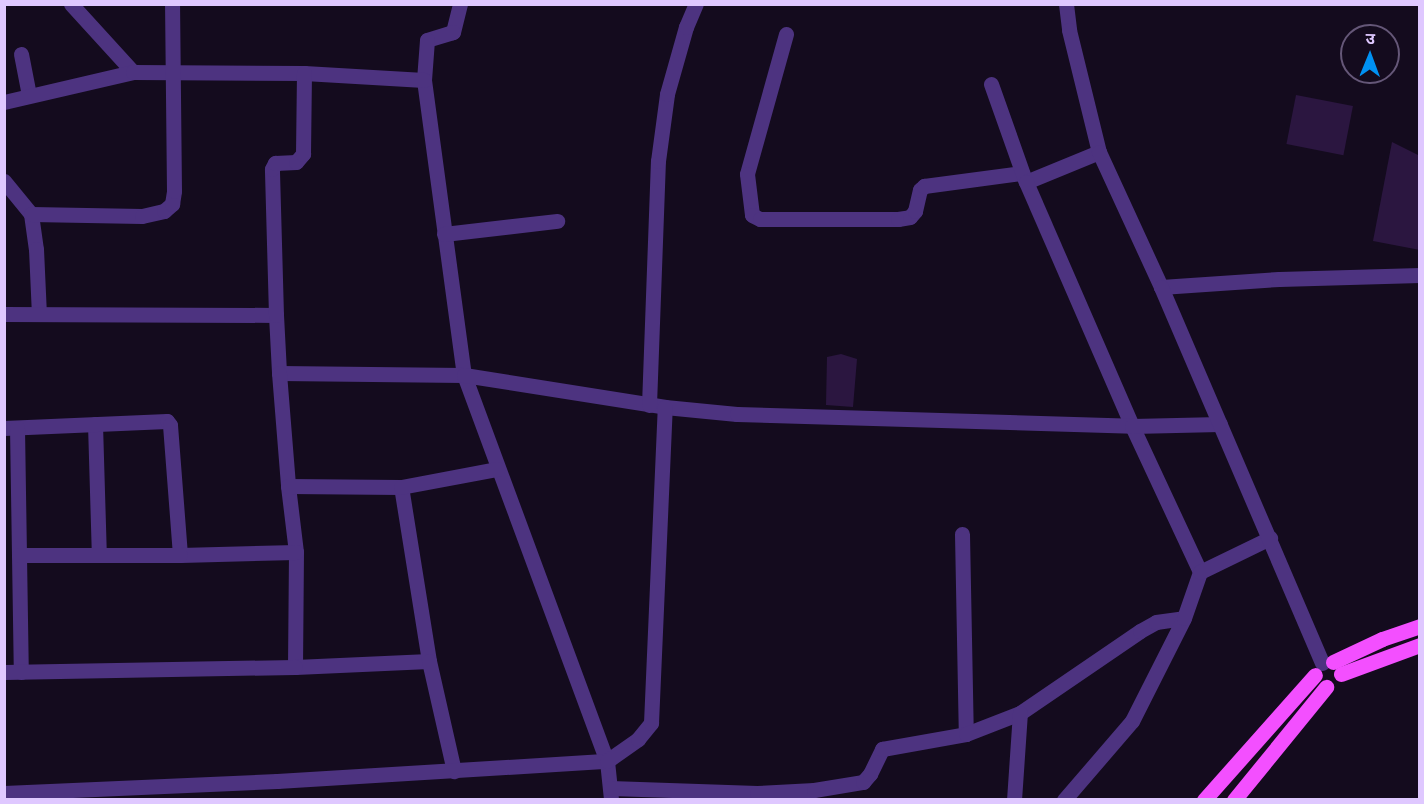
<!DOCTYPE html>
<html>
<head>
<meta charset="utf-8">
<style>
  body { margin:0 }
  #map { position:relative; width:1424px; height:804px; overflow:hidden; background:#140b1e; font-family:"Noto Sans","Noto Sans Devanagari",sans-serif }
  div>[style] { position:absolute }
  .building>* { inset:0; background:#2b1640; transform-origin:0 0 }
  .minor>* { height:15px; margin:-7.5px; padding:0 7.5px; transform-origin:7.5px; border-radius:7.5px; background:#4d3380 }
  .tertiary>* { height:15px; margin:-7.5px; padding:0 7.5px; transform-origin:7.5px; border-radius:7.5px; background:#4d3380 }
  .primary>* { height:15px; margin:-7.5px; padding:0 7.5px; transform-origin:7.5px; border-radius:7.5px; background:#f34fff }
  span { translate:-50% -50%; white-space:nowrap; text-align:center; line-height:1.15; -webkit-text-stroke:4.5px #140b1e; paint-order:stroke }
  .frame { position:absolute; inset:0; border:6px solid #dfc8ff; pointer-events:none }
  .north { position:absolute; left:1340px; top:24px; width:60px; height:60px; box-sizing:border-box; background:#140b1e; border:2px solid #655778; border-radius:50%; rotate:1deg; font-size:16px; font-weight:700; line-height:24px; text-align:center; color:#dfc8ff }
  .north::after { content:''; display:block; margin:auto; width:21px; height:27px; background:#0091f3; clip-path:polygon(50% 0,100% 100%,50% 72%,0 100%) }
</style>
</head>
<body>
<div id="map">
  <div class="building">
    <div style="left:1296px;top:95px;width:58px;height:50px;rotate:11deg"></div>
    <div style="clip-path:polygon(1392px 142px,1420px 156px,1420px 250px,1373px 241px)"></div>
    <div style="clip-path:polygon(841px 354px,857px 359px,853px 407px,826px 405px,827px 357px)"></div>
  </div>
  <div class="minor">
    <div style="left:71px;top:4px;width:92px;rotate:47.6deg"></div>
    <div style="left:460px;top:4px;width:29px;rotate:104deg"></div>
    <div style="left:453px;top:32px;width:27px;rotate:163deg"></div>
    <div style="left:427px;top:40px;width:40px;rotate:94.3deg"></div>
    <div style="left:424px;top:80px;width:298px;rotate:82.3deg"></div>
    <div style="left:464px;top:375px;width:412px;rotate:69.7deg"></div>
    <div style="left:607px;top:761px;width:39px;rotate:84deg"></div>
    <div style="left:786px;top:34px;width:145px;rotate:105.6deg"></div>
    <div style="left:747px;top:174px;width:41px;rotate:83deg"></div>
    <div style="left:752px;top:215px;width:9px;rotate:27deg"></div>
    <div style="left:760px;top:219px;width:138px"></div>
    <div style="left:898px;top:219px;width:12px;rotate:-9deg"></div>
    <div style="left:910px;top:217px;width:8px;rotate:-50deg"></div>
    <div style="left:915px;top:211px;width:22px;rotate:-77deg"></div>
    <div style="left:920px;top:190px;width:6px;rotate:-45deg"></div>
    <div style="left:924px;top:186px;width:98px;rotate:-7.6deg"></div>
    <div style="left:21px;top:54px;width:42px;rotate:79deg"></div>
    <div style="left:991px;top:84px;width:102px;rotate:70.5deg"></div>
    <div style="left:4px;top:102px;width:132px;rotate:-13.1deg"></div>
    <div style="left:133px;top:72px;width:171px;rotate:0.3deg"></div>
    <div style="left:304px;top:73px;width:120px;rotate:3.3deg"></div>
    <div style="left:1099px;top:152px;width:79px;rotate:157.7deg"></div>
    <div style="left:1026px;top:182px;width:266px;rotate:66.5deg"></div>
    <div style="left:1132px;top:426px;width:161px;rotate:65deg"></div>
    <div style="left:4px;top:181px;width:43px;rotate:50.7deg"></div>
    <div style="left:31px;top:214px;width:35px;rotate:82deg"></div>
    <div style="left:36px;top:249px;width:65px;rotate:87.4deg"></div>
    <div style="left:31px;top:214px;width:111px;rotate:1deg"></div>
    <div style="left:142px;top:216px;width:23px;rotate:-13deg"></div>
    <div style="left:164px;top:211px;width:11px;rotate:-41deg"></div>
    <div style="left:172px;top:204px;width:13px;rotate:-81deg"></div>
    <div style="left:174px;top:191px;width:187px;rotate:-90.6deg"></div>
    <div style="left:444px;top:234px;width:114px;rotate:-6.6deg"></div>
    <div style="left:1161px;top:287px;width:118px;rotate:-3.9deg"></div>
    <div style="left:1279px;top:279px;width:141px;rotate:-1.6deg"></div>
    <div style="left:4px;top:314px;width:272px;rotate:0.2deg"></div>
    <div style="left:276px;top:315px;width:58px;rotate:87deg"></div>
    <div style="left:279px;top:373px;width:185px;rotate:0.6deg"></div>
    <div style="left:464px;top:375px;width:204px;rotate:9deg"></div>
    <div style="left:665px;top:407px;width:72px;rotate:5.6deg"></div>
    <div style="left:737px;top:414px;width:395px;rotate:1.7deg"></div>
    <div style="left:1132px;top:426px;width:88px;rotate:-1.3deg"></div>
    <div style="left:276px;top:315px;width:146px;rotate:-91.6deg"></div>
    <div style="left:272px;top:169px;width:7px;rotate:-63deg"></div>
    <div style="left:275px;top:163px;width:21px;rotate:-3deg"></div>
    <div style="left:296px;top:162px;width:11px;rotate:-49deg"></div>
    <div style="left:303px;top:154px;width:81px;rotate:-89.3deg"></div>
    <div style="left:279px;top:373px;width:113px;rotate:85.4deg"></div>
    <div style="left:288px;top:486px;width:66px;rotate:83.1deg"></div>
    <div style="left:296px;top:552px;width:115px;rotate:90.5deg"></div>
    <div style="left:295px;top:667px;width:134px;rotate:-2.6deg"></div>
    <div style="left:429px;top:661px;width:176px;rotate:-99.1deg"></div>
    <div style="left:401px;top:487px;width:113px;rotate:-179.5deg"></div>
    <div style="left:649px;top:405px;width:244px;rotate:-87.9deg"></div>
    <div style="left:658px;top:161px;width:68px;rotate:-82.3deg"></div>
    <div style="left:667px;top:94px;width:70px;rotate:-74.2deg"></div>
    <div style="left:686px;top:27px;width:25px;rotate:-67deg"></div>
    <div style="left:95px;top:424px;width:131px;rotate:88.3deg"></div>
    <div style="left:4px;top:428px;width:163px;rotate:-2.5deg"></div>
    <div style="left:167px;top:421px;width:5px;rotate:53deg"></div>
    <div style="left:170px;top:425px;width:130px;rotate:85.6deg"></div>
    <div style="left:180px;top:555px;width:116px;rotate:-1.5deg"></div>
    <div style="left:17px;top:428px;width:244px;rotate:89.1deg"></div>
    <div style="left:401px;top:487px;width:98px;rotate:-10.6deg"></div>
    <div style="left:962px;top:534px;width:200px;rotate:88.9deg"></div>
    <div style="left:19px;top:555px;width:161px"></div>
    <div style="left:429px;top:661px;width:113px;rotate:77.2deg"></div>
    <div style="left:4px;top:672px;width:291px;rotate:-1deg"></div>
    <div style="left:610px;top:788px;width:147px;rotate:1.9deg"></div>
    <div style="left:757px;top:793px;width:57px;rotate:-3deg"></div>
    <div style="left:814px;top:790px;width:50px;rotate:-9.3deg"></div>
    <div style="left:863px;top:782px;width:11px;rotate:-49deg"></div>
    <div style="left:870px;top:774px;width:28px;rotate:-64deg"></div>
    <div style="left:882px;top:749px;width:85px;rotate:-10.1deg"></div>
    <div style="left:966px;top:734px;width:58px;rotate:-21.3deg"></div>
    <div style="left:1020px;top:713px;width:145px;rotate:-34.3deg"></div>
    <div style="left:1140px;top:631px;width:18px;rotate:-29deg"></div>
    <div style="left:1156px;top:622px;width:28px;rotate:-8deg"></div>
    <div style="left:4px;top:793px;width:273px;rotate:-2.5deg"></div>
    <div style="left:277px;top:781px;width:331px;rotate:-3.5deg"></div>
    <div style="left:607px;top:761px;width:38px;rotate:-35deg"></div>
    <div style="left:638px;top:739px;width:21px;rotate:-51deg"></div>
    <div style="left:651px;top:723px;width:316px;rotate:-87.5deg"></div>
    <div style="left:1014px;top:800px;width:87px;rotate:-86.1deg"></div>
    <div style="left:1064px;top:800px;width:104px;rotate:-49.3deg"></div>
    <div style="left:1132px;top:721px;width:115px;rotate:-63.2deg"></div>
    <div style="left:1184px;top:618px;width:49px;rotate:-70.8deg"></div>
    <div style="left:1200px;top:572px;width:78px;rotate:-25.9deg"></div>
  </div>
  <div class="tertiary">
    <div style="left:1066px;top:4px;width:26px;rotate:83deg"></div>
    <div style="left:1069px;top:30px;width:126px;rotate:76.2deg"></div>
    <div style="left:1099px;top:152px;width:149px;rotate:65.3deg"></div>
    <div style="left:1161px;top:287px;width:409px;rotate:66.8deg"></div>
  </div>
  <div class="primary">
    <div style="left:1333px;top:662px;width:54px;rotate:-25.1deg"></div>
    <div style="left:1382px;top:639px;width:40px;rotate:-18.9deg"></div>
    <div style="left:1341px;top:674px;width:84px;rotate:-20.2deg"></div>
    <div style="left:1204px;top:800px;width:167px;rotate:-48.4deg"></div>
    <div style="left:1234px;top:800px;width:146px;rotate:-50.8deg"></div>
  </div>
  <div class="frame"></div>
  <div class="north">उ</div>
</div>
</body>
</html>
